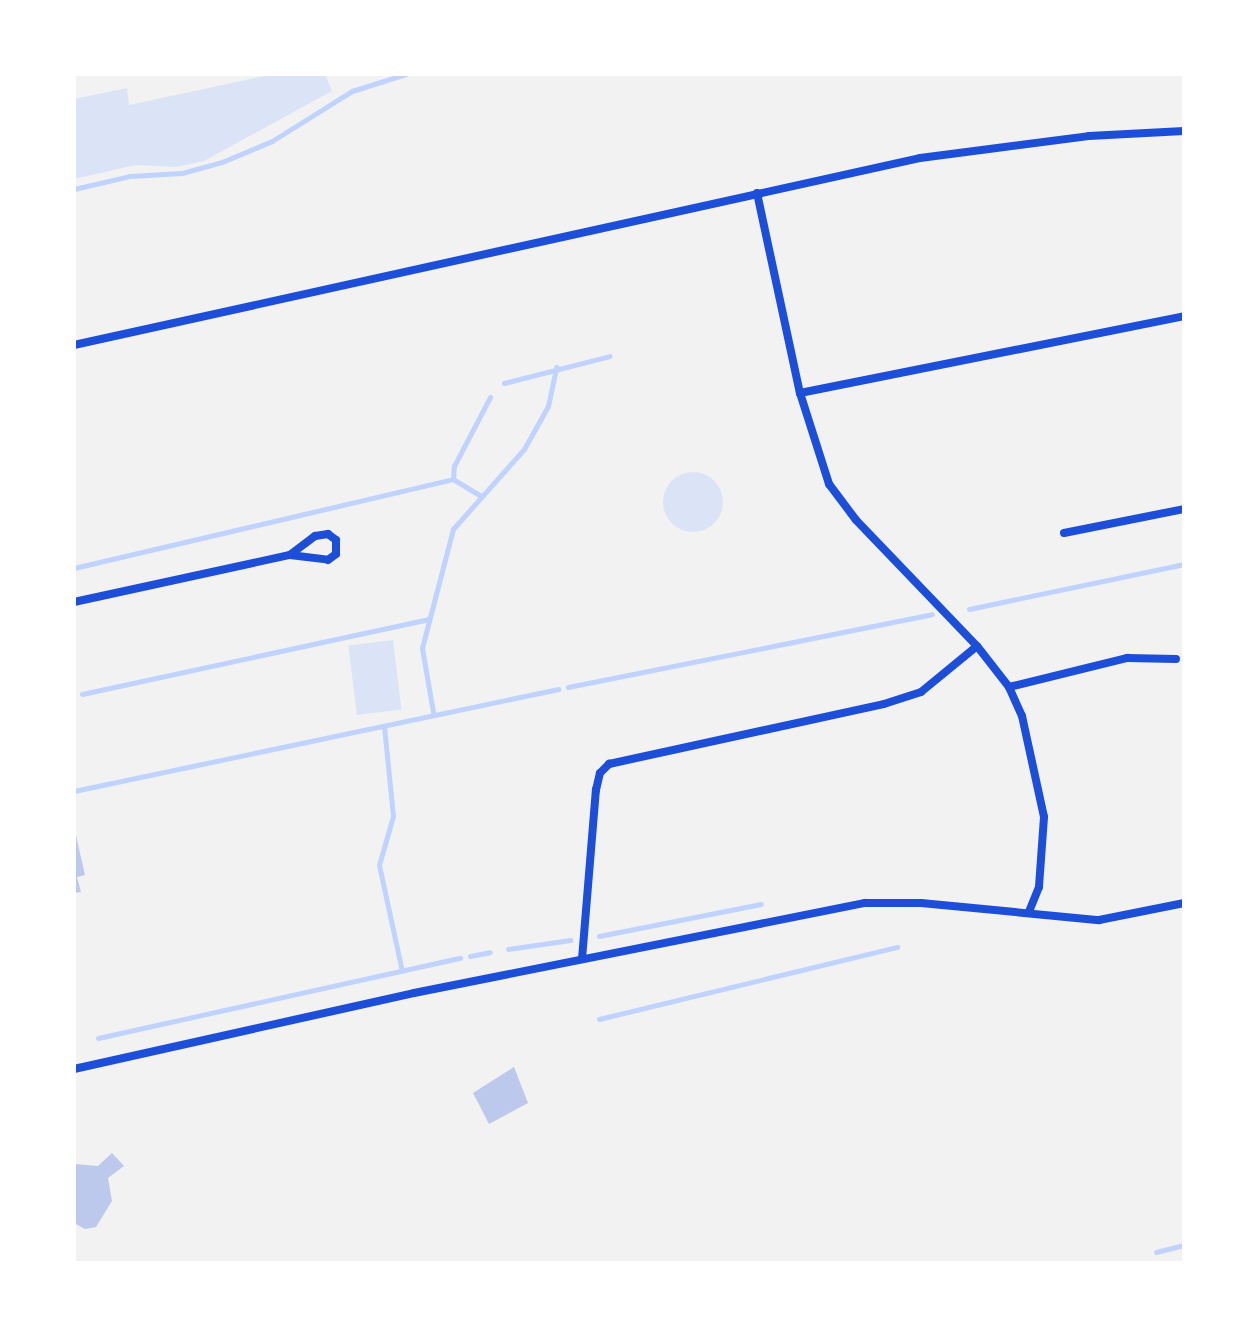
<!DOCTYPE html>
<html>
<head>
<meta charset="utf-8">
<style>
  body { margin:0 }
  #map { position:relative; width:1258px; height:1337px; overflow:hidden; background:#f2f2f2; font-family:"Noto Sans",sans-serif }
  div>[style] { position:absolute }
  .green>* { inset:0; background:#dbe4f7; transform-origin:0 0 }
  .round { border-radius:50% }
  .stream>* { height:5px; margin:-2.5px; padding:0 2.5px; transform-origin:2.5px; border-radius:2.5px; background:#bfd3fe }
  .building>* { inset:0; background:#bdc9ec }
  .minor>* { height:8px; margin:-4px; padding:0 4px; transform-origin:4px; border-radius:4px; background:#1d4ed8 }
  span { translate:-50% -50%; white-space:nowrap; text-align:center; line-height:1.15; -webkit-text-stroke:7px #fff; paint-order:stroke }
  .frame { position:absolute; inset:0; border:76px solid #fff; pointer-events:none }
</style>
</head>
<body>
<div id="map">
  <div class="green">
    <div style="clip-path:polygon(274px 74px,325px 74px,332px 91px,204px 161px,176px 167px,136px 165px,74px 179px,74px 99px,127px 88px,129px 105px)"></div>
    <div class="round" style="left:663px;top:472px;width:60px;height:60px"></div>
    <div style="left:393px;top:640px;width:70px;height:45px;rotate:83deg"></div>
  </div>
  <div class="stream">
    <div style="left:74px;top:189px;width:57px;rotate:-13.1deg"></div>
    <div style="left:130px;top:176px;width:52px;rotate:-3.3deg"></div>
    <div style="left:182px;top:173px;width:41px;rotate:-15.4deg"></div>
    <div style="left:222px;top:162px;width:54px;rotate:-22.8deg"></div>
    <div style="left:272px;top:141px;width:94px;rotate:-32deg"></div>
    <div style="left:352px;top:91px;width:57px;rotate:-17.5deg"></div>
    <div style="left:504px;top:383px;width:109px;rotate:-14.3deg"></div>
    <div style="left:481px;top:496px;width:33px;rotate:-149deg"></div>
    <div style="left:453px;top:479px;width:13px;rotate:-86deg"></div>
    <div style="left:454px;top:466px;width:78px;rotate:-62.4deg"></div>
    <div style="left:74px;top:568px;width:389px;rotate:-13.2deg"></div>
    <div style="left:969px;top:609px;width:220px;rotate:-11.8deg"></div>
    <div style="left:568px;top:687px;width:371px;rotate:-11.3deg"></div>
    <div style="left:82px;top:694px;width:354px;rotate:-12.2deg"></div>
    <div style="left:433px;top:712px;width:65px;rotate:-99.8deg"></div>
    <div style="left:422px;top:648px;width:123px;rotate:-75.4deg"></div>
    <div style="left:453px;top:529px;width:107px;rotate:-48.4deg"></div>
    <div style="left:524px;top:449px;width:49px;rotate:-60.8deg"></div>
    <div style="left:548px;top:406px;width:40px;rotate:-78deg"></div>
    <div style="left:384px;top:726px;width:90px;rotate:84.3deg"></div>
    <div style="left:393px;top:816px;width:51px;rotate:105.9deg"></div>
    <div style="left:379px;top:865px;width:108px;rotate:77.8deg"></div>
    <div style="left:74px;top:791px;width:495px;rotate:-11.9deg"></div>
    <div style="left:599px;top:936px;width:165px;rotate:-11.2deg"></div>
    <div style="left:508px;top:949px;width:63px;rotate:-8.3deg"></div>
    <div style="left:470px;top:956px;width:20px;rotate:-11deg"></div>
    <div style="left:599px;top:1019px;width:307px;rotate:-13.6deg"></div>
    <div style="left:98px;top:1038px;width:371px;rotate:-12.5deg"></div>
    <div style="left:1156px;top:1252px;width:29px;rotate:-14deg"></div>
  </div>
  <div class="building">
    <div style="clip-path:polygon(75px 831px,85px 875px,77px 877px,81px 892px,74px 893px)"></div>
    <div style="clip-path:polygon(514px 1067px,528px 1103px,489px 1124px,473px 1093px)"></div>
    <div style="clip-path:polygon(112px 1153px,124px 1166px,108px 1178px,112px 1201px,96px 1227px,85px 1229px,74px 1223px,74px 1164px,98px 1166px)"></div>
  </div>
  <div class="minor">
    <div style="left:757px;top:193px;width:205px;rotate:77.9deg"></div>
    <div style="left:800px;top:393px;width:96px;rotate:72.3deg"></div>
    <div style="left:829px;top:484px;width:45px;rotate:53.1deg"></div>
    <div style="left:856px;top:520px;width:175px;rotate:46.2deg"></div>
    <div style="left:977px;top:646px;width:52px;rotate:52deg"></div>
    <div style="left:1009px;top:687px;width:32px;rotate:66deg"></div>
    <div style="left:1022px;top:716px;width:103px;rotate:77.7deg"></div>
    <div style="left:1044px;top:817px;width:70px;rotate:94.1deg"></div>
    <div style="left:1039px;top:887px;width:27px;rotate:112deg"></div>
    <div style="left:74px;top:345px;width:866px;rotate:-12.46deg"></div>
    <div style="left:920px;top:158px;width:170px;rotate:-7.4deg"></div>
    <div style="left:1089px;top:136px;width:95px;rotate:-3deg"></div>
    <div style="left:800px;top:393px;width:392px;rotate:-11.3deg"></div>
    <div style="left:1064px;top:533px;width:122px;rotate:-11.3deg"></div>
    <div style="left:74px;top:602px;width:221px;rotate:-12.3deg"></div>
    <div style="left:290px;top:555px;width:38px;rotate:7deg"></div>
    <div style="left:328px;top:560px;width:10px;rotate:-37deg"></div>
    <div style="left:336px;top:554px;width:14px;rotate:-90deg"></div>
    <div style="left:336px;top:540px;width:10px;rotate:-143deg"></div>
    <div style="left:328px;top:534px;width:13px;rotate:171deg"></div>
    <div style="left:315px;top:536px;width:31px;rotate:143deg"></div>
    <div style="left:1009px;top:687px;width:122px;rotate:-13.8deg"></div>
    <div style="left:1127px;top:658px;width:49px;rotate:1.2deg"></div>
    <div style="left:582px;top:959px;width:170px;rotate:-85.3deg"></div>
    <div style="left:596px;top:790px;width:17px;rotate:-77deg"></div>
    <div style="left:600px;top:773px;width:13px;rotate:-45deg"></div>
    <div style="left:609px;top:764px;width:281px;rotate:-12.3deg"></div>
    <div style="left:884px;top:704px;width:39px;rotate:-18deg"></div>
    <div style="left:921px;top:692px;width:72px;rotate:-39.4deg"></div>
    <div style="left:74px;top:1069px;width:348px;rotate:-12.6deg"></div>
    <div style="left:414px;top:993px;width:460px;rotate:-11.3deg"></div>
    <div style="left:865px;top:903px;width:56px"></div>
    <div style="left:921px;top:903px;width:179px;rotate:5.5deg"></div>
    <div style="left:1099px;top:920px;width:87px;rotate:-11.3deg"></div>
  </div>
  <div class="frame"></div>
</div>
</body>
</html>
